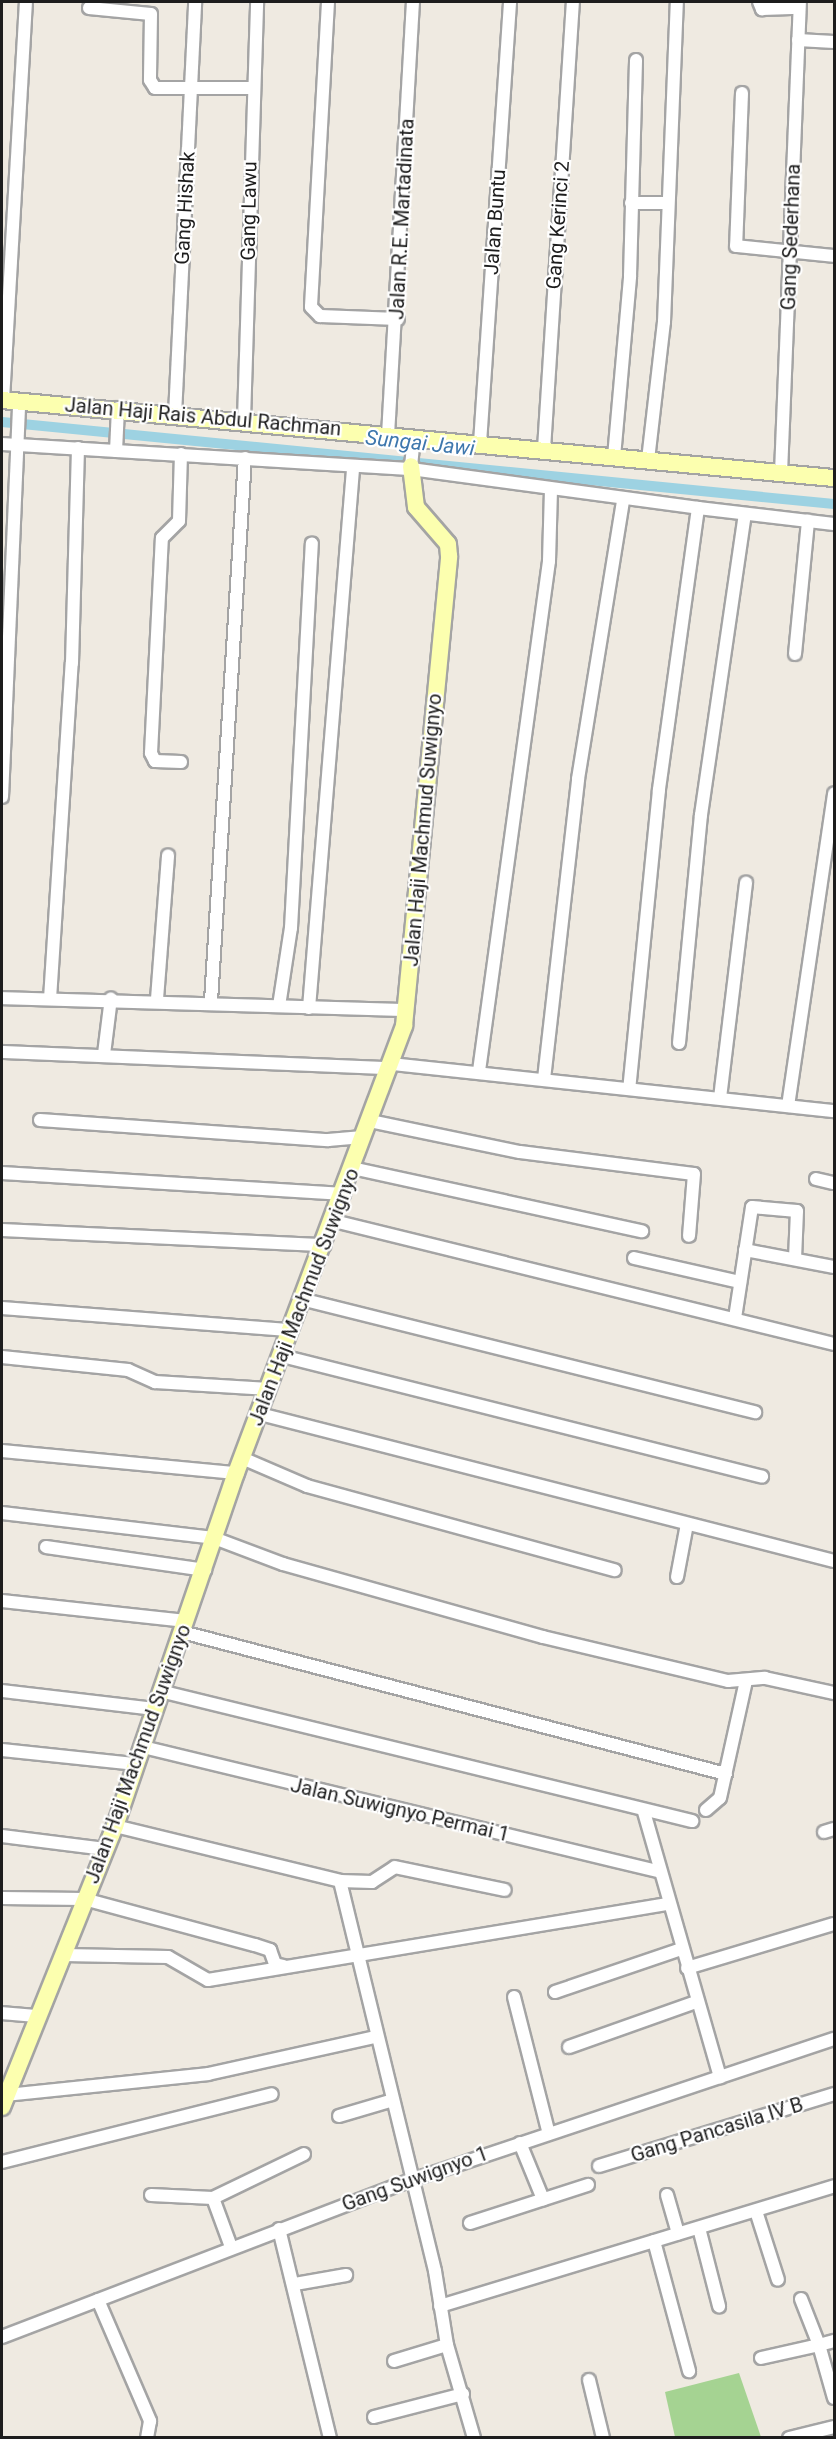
<!DOCTYPE html>
<html>
<head>
<meta charset="utf-8">
<style>
  body { margin:0 }
  #map { position:relative; width:836px; height:2439px; overflow:hidden; background:#efeae1; font-family:Roboto,sans-serif }
  div>[style] { position:absolute }
  .forest>* { inset:0; background:#a5d392 }
  .canal>* { height:10px; margin:-5px; padding:0 5px; transform-origin:5px; border-radius:5px; background:#9dd2e2 }
  .roads { filter:drop-shadow(2px 0 #a4a4a4) drop-shadow(-2px 0 #a4a4a4) drop-shadow(0 2px #a4a4a4) drop-shadow(0 -2px #a4a4a4) }
  .street>* { height:12px; margin:-6px; padding:0 6px; transform-origin:6px; border-radius:6px; background:#fff }
  .secondary>* { height:16px; margin:-8px; padding:0 8px; transform-origin:8px; border-radius:8px; background:#fcffaf }
  span { translate:-50% -50%; white-space:nowrap; text-align:center; line-height:1.15; -webkit-text-stroke:4.5px #fff; paint-order:stroke }
  .street-label { font-size:20px; color:#1d1d1d }
  .water-label { font-size:21px; color:#3e77ad; font-style:italic }
  .frame { position:absolute; inset:0; border:3px solid #1d1d1d; pointer-events:none }
</style>
</head>
<body>
<div id="map">
  <div class="forest">
    <div style="clip-path:polygon(739px 2373px,761px 2437px,675px 2437px,665px 2392px)"></div>
  </div>
  <div class="canal">
    <div style="left:2px;top:422px;width:836px;rotate:5.63deg"></div>
  </div>
  <div class="roads">
    <div class="street">
      <div style="left:328px;top:2px;width:305px;rotate:93.2deg"></div>
      <div style="left:311px;top:307px;width:13px;rotate:45deg"></div>
      <div style="left:320px;top:316px;width:78px;rotate:2.2deg"></div>
      <div style="left:759px;top:2px;width:8px;rotate:67deg"></div>
      <div style="left:762px;top:9px;width:37px;rotate:-2deg"></div>
      <div style="left:89px;top:8px;width:62px;rotate:5.5deg"></div>
      <div style="left:151px;top:14px;width:66px;rotate:90.9deg"></div>
      <div style="left:150px;top:80px;width:9px;rotate:58deg"></div>
      <div style="left:155px;top:88px;width:97px"></div>
      <div style="left:798px;top:40px;width:36px;rotate:3deg"></div>
      <div style="left:742px;top:93px;width:153px;rotate:92.2deg"></div>
      <div style="left:736px;top:246px;width:99px;rotate:5.8deg"></div>
      <div style="left:631px;top:203px;width:37px"></div>
      <div style="left:3px;top:400px;width:399px;rotate:-86.7deg"></div>
      <div style="left:175px;top:415px;width:413px;rotate:-87.2deg"></div>
      <div style="left:244px;top:420px;width:418px;rotate:-88.2deg"></div>
      <div style="left:388px;top:435px;width:434px;rotate:-86.7deg"></div>
      <div style="left:480px;top:443px;width:442px;rotate:-86.1deg"></div>
      <div style="left:2px;top:444px;width:410px;rotate:3.5deg"></div>
      <div style="left:411px;top:469px;width:290px;rotate:7.7deg"></div>
      <div style="left:698px;top:508px;width:285px;rotate:97.9deg"></div>
      <div style="left:659px;top:790px;width:300px;rotate:95.7deg"></div>
      <div style="left:544px;top:449px;width:448px;rotate:-86.3deg"></div>
      <div style="left:116px;top:451px;width:43px;rotate:-87.3deg"></div>
      <div style="left:614px;top:457px;width:182px;rotate:-84.9deg"></div>
      <div style="left:630px;top:276px;width:216px;rotate:-88.4deg"></div>
      <div style="left:648px;top:460px;width:139px;rotate:-83.4deg"></div>
      <div style="left:664px;top:322px;width:320px;rotate:-87.7deg"></div>
      <div style="left:411px;top:466px;width:29px;rotate:-84deg"></div>
      <div style="left:781px;top:473px;width:471px;rotate:-87.7deg"></div>
      <div style="left:698px;top:508px;width:137px;rotate:6.7deg"></div>
      <div style="left:795px;top:654px;width:134px;rotate:-84.4deg"></div>
      <div style="left:181px;top:762px;width:26px;rotate:-178deg"></div>
      <div style="left:155px;top:761px;width:9px;rotate:-117deg"></div>
      <div style="left:151px;top:753px;width:215px;rotate:-87.1deg"></div>
      <div style="left:162px;top:538px;width:24px;rotate:-45deg"></div>
      <div style="left:179px;top:521px;width:67px;rotate:-88.3deg"></div>
      <div style="left:2px;top:797px;width:396px;rotate:-87.5deg"></div>
      <div style="left:2px;top:998px;width:403px;rotate:1.7deg"></div>
      <div style="left:50px;top:999px;width:337px;rotate:-86.3deg"></div>
      <div style="left:72px;top:663px;width:215px;rotate:-88.4deg"></div>
      <div style="left:157px;top:999px;width:144px;rotate:-85.6deg"></div>
      <div style="left:211px;top:1001px;width:544px;rotate:-86.42deg"></div>
      <div style="left:279px;top:1006px;width:79px;rotate:-81.3deg"></div>
      <div style="left:291px;top:928px;width:385px;rotate:-86.9deg"></div>
      <div style="left:309px;top:1008px;width:541px;rotate:-85.33deg"></div>
      <div style="left:679px;top:1043px;width:229px;rotate:-84.5deg"></div>
      <div style="left:701px;top:815px;width:304px;rotate:-81.7deg"></div>
      <div style="left:2px;top:1052px;width:388px;rotate:2.4deg"></div>
      <div style="left:104px;top:1054px;width:56px;rotate:-82.9deg"></div>
      <div style="left:392px;top:1064px;width:444px;rotate:6.1deg"></div>
      <div style="left:479px;top:1071px;width:515px;rotate:-82.18deg"></div>
      <div style="left:549px;top:561px;width:71px;rotate:-88.4deg"></div>
      <div style="left:544px;top:1079px;width:302px;rotate:-83.5deg"></div>
      <div style="left:578px;top:779px;width:283px;rotate:-80.8deg"></div>
      <div style="left:720px;top:1098px;width:217px;rotate:-83.1deg"></div>
      <div style="left:788px;top:1106px;width:316px;rotate:-81.6deg"></div>
      <div style="left:40px;top:1120px;width:289px;rotate:4deg"></div>
      <div style="left:328px;top:1140px;width:35px;rotate:-5deg"></div>
      <div style="left:370px;top:1121px;width:153px;rotate:11.7deg"></div>
      <div style="left:520px;top:1152px;width:175px;rotate:7.2deg"></div>
      <div style="left:694px;top:1174px;width:62px;rotate:94.6deg"></div>
      <div style="left:352px;top:1168px;width:297px;rotate:12.3deg"></div>
      <div style="left:2px;top:1173px;width:343px;rotate:3.5deg"></div>
      <div style="left:816px;top:1179px;width:18px;rotate:13deg"></div>
      <div style="left:334px;top:1221px;width:515px;rotate:13.82deg"></div>
      <div style="left:2px;top:1230px;width:323px;rotate:2.7deg"></div>
      <div style="left:745px;top:1250px;width:91px;rotate:10.8deg"></div>
      <div style="left:634px;top:1258px;width:109px;rotate:12.8deg"></div>
      <div style="left:305px;top:1300px;width:464px;rotate:14deg"></div>
      <div style="left:2px;top:1308px;width:290px;rotate:4.4deg"></div>
      <div style="left:735px;top:1318px;width:112px;rotate:-81.3deg"></div>
      <div style="left:752px;top:1207px;width:45px;rotate:5.1deg"></div>
      <div style="left:797px;top:1211px;width:48px;rotate:92.4deg"></div>
      <div style="left:282px;top:1356px;width:495px;rotate:14.1deg"></div>
      <div style="left:2px;top:1357px;width:127px;rotate:5.9deg"></div>
      <div style="left:128px;top:1370px;width:30px;rotate:24deg"></div>
      <div style="left:155px;top:1382px;width:114px;rotate:3.5deg"></div>
      <div style="left:260px;top:1414px;width:593px;rotate:14.36deg"></div>
      <div style="left:2px;top:1451px;width:235px;rotate:5.4deg"></div>
      <div style="left:242px;top:1458px;width:71px;rotate:23.3deg"></div>
      <div style="left:307px;top:1486px;width:319px;rotate:15.3deg"></div>
      <div style="left:2px;top:1513px;width:213px;rotate:6.7deg"></div>
      <div style="left:214px;top:1538px;width:74px;rotate:20.6deg"></div>
      <div style="left:283px;top:1564px;width:270px;rotate:15.7deg"></div>
      <div style="left:543px;top:1637px;width:190px;rotate:13.4deg"></div>
      <div style="left:728px;top:1681px;width:37px;rotate:-5deg"></div>
      <div style="left:765px;top:1678px;width:71px;rotate:12.3deg"></div>
      <div style="left:46px;top:1547px;width:161px;rotate:8.2deg"></div>
      <div style="left:677px;top:1577px;width:54px;rotate:-79.3deg"></div>
      <div style="left:2px;top:1601px;width:185px;rotate:6.2deg"></div>
      <div style="left:182px;top:1632px;width:562px;rotate:14.63deg"></div>
      <div style="left:2px;top:1691px;width:154px;rotate:6.7deg"></div>
      <div style="left:160px;top:1691px;width:548px;rotate:13.73deg"></div>
      <div style="left:143px;top:1747px;width:529px;rotate:13.56deg"></div>
      <div style="left:2px;top:1750px;width:135px;rotate:6deg"></div>
      <div style="left:706px;top:1810px;width:18px;rotate:-41deg"></div>
      <div style="left:720px;top:1798px;width:120px;rotate:-77.5deg"></div>
      <div style="left:644px;top:1812px;width:276px;rotate:74deg"></div>
      <div style="left:115px;top:1826px;width:232px;rotate:13.7deg"></div>
      <div style="left:340px;top:1881px;width:401px;rotate:76.3deg"></div>
      <div style="left:435px;top:2271px;width:75px;rotate:80.8deg"></div>
      <div style="left:447px;top:2345px;width:97px;rotate:73.8deg"></div>
      <div style="left:824px;top:1832px;width:10px;rotate:-17deg"></div>
      <div style="left:2px;top:1836px;width:104px;rotate:7.2deg"></div>
      <div style="left:340px;top:1881px;width:32px;rotate:2deg"></div>
      <div style="left:372px;top:1882px;width:27px;rotate:-33deg"></div>
      <div style="left:395px;top:1867px;width:112px;rotate:11.8deg"></div>
      <div style="left:2px;top:1898px;width:82px;rotate:0.7deg"></div>
      <div style="left:84px;top:1899px;width:177px;rotate:15.1deg"></div>
      <div style="left:255px;top:1945px;width:16px;rotate:18deg"></div>
      <div style="left:270px;top:1950px;width:15px;rotate:70deg"></div>
      <div style="left:275px;top:1964px;width:9px;rotate:13deg"></div>
      <div style="left:64px;top:1955px;width:104px;rotate:1.1deg"></div>
      <div style="left:168px;top:1957px;width:46px;rotate:29.9deg"></div>
      <div style="left:208px;top:1980px;width:466px;rotate:-9.4deg"></div>
      <div style="left:687px;top:1968px;width:153px;rotate:-16.7deg"></div>
      <div style="left:555px;top:1992px;width:133px;rotate:-18.8deg"></div>
      <div style="left:514px;top:1997px;width:141px;rotate:75.7deg"></div>
      <div style="left:2px;top:2013px;width:37px;rotate:5deg"></div>
      <div style="left:569px;top:2047px;width:135px;rotate:-19.5deg"></div>
      <div style="left:6px;top:2095px;width:203px;rotate:-5.9deg"></div>
      <div style="left:208px;top:2074px;width:171px;rotate:-12.5deg"></div>
      <div style="left:339px;top:2116px;width:53px;rotate:-16.4deg"></div>
      <div style="left:520px;top:2143px;width:61px;rotate:67.7deg"></div>
      <div style="left:2px;top:2162px;width:278px;rotate:-14.1deg"></div>
      <div style="left:599px;top:2166px;width:246px;rotate:-17deg"></div>
      <div style="left:151px;top:2195px;width:62px;rotate:2.8deg"></div>
      <div style="left:213px;top:2198px;width:52px;rotate:69.8deg"></div>
      <div style="left:667px;top:2195px;width:40px;rotate:74deg"></div>
      <div style="left:213px;top:2198px;width:101px;rotate:-25.8deg"></div>
      <div style="left:756px;top:2211px;width:72px;rotate:72.3deg"></div>
      <div style="left:470px;top:2223px;width:124px;rotate:-17.9deg"></div>
      <div style="left:699px;top:2228px;width:81px;rotate:75.6deg"></div>
      <div style="left:279px;top:2229px;width:215px;rotate:76.3deg"></div>
      <div style="left:654px;top:2241px;width:135px;rotate:74.9deg"></div>
      <div style="left:295px;top:2284px;width:52px;rotate:-10deg"></div>
      <div style="left:801px;top:2299px;width:49px;rotate:68.6deg"></div>
      <div style="left:819px;top:2345px;width:16px;rotate:-15deg"></div>
      <div style="left:98px;top:2300px;width:132px;rotate:66.7deg"></div>
      <div style="left:150px;top:2421px;width:17px;rotate:100deg"></div>
      <div style="left:440px;top:2306px;width:412px;rotate:-16.9deg"></div>
      <div style="left:2px;top:2337px;width:436px;rotate:-21deg"></div>
      <div style="left:409px;top:2181px;width:448px;rotate:-18.5deg"></div>
      <div style="left:761px;top:2358px;width:59px;rotate:-12.6deg"></div>
      <div style="left:819px;top:2345px;width:55px;rotate:74.2deg"></div>
      <div style="left:394px;top:2361px;width:55px;rotate:-16.8deg"></div>
      <div style="left:589px;top:2380px;width:60px;rotate:76.4deg"></div>
      <div style="left:374px;top:2417px;width:92px;rotate:-14.5deg"></div>
      <div style="left:789px;top:2438px;width:46px;rotate:-13.7deg"></div>
    </div>
    <div class="secondary">
      <div style="left:2px;top:400px;width:836px;rotate:5.36deg"></div>
      <div style="left:2px;top:2107px;width:303px;rotate:-68.1deg"></div>
      <div style="left:115px;top:1826px;width:373px;rotate:-71.1deg"></div>
      <div style="left:236px;top:1473px;width:478px;rotate:-69.4deg"></div>
      <div style="left:404px;top:1026px;width:472px;rotate:-84.5deg"></div>
      <div style="left:449px;top:556px;width:12px;rotate:-95deg"></div>
      <div style="left:448px;top:544px;width:49px;rotate:-130.9deg"></div>
      <div style="left:416px;top:507px;width:41px;rotate:-97deg"></div>
    </div>
  </div>
  <div class="street-label">
    <span style="left:185px;top:208px;rotate:-87deg">Gang Hishak</span>
    <span style="left:249px;top:211px;rotate:-89deg">Gang Lawu</span>
    <span style="left:402px;top:219px;rotate:-87deg">Jalan R.E. Martadinata</span>
    <span style="left:495px;top:222px;rotate:-86deg">Jalan Buntu</span>
    <span style="left:558px;top:225px;rotate:-86deg">Gang Kerinci 2</span>
    <span style="left:791px;top:237px;rotate:-88deg">Gang Sederhana</span>
    <span style="left:203px;top:417px;rotate:5deg">Jalan Haji Rais Abdul Rachman</span>
    <span style="left:423px;top:830px;rotate:-85deg">Jalan Haji Machmud Suwignyo</span>
    <span style="left:304px;top:1297px;rotate:-69deg">Jalan Haji Machmud Suwignyo</span>
    <span style="left:138px;top:1754px;rotate:-70deg">Jalan Haji Machmud Suwignyo</span>
    <span style="left:400px;top:1810px;rotate:13deg">Jalan Suwignyo Permai 1</span>
    <span style="left:717px;top:2130px;rotate:-17deg">Gang Pancasila IV B</span>
    <span style="left:415px;top:2179px;rotate:-20deg">Gang Suwignyo 1</span>
  </div>
  <div class="water-label">
    <span style="left:420px;top:443px;rotate:6deg">Sungai Jawi</span>
  </div>
  <div class="frame"></div>
</div>
</body>
</html>
